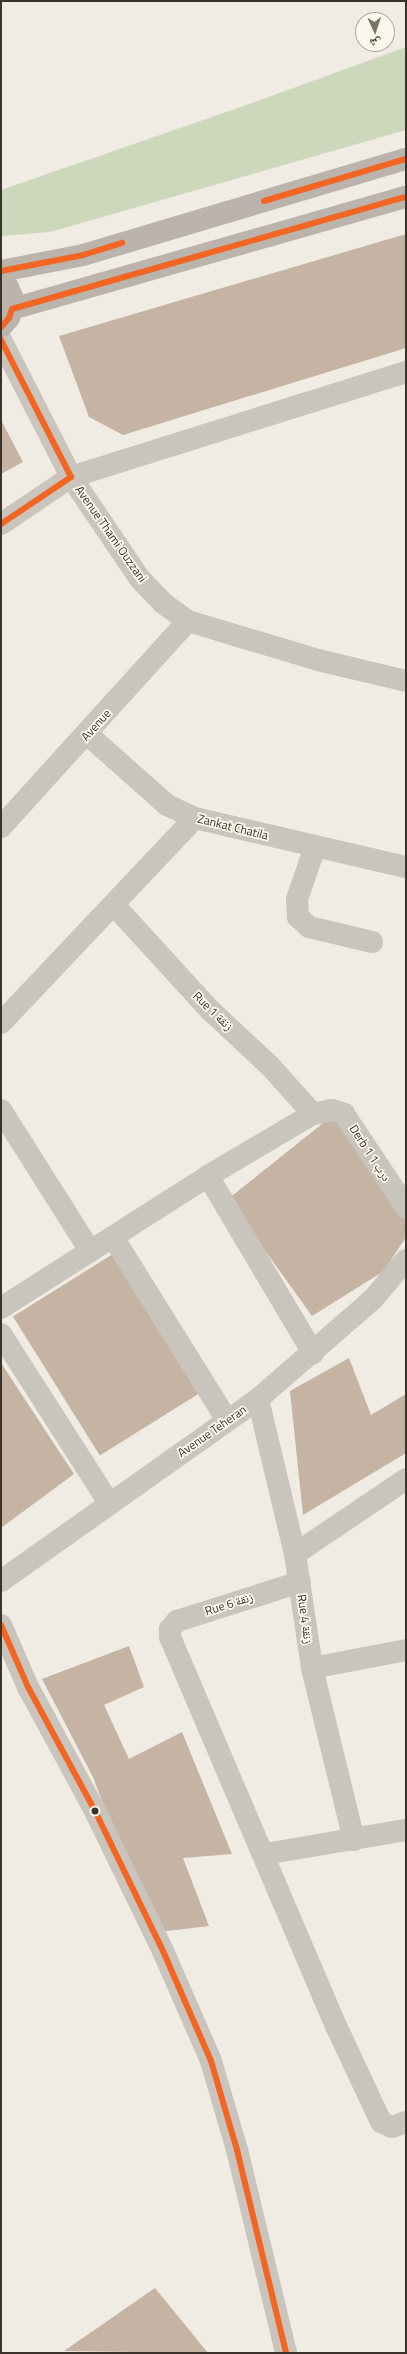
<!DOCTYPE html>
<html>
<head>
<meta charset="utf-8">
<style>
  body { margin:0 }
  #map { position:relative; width:407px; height:2354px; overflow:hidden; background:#f0ece3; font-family:"Titillium Web","Noto Naskh Arabic",sans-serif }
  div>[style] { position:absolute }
  .green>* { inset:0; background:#cdd7bc }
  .building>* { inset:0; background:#c5b3a3; transform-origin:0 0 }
  .minor>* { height:22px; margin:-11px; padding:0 11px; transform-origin:11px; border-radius:11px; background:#c9c4bc }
  .tertiary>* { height:22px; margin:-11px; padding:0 11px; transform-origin:11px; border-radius:11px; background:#c9c4bc }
  .secondary>* { height:22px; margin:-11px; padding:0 11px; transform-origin:11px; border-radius:11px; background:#bab4ac }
  .bus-1>* { height:6px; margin:-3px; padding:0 3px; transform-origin:3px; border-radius:3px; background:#f26522 }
  .dots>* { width:11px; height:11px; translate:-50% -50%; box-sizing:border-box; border:2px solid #fcf7eb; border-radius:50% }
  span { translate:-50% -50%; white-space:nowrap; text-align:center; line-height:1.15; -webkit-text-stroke:3.5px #fcf7eb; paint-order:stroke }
  .street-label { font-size:12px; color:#3b3229 }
  .frame { position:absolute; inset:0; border:2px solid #3b3229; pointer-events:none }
  .north { position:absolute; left:355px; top:12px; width:40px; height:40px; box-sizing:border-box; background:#fcf7eb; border:1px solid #afa89d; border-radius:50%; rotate:177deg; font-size:11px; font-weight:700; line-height:16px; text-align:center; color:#3b3229 }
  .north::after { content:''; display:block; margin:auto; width:14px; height:18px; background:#7a736a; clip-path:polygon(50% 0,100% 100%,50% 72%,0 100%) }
</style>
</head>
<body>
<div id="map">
  <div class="green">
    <div style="clip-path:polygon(406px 47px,406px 130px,50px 232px,1px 236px,1px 190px,255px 102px)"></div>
  </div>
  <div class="building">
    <div style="clip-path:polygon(406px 234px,406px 348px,123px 435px,89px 417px,59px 336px)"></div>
    <div style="clip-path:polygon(1px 420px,23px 462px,1px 474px)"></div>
    <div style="clip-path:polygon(337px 1112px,406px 1221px,406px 1237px,384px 1271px,312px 1316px,228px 1199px)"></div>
    <div style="left:113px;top:1254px;width:164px;height:118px;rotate:58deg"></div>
    <div style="clip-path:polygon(349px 1358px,371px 1415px,406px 1394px,406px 1453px,303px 1515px,290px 1391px)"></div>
    <div style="clip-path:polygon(1px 1363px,74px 1474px,1px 1528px)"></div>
    <div style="clip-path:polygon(129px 1646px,144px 1687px,104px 1705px,129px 1759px,182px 1732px,232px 1854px,183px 1858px,209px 1926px,159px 1932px,125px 1863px,93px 1777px,42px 1679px)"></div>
    <div style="clip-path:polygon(155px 2288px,208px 2353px,64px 2351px)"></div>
  </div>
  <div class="minor">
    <div style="left:1px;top:524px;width:84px;rotate:-33.9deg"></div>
    <div style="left:71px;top:477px;width:351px;rotate:-17.4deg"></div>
    <div style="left:87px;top:734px;width:107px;rotate:41.6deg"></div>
    <div style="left:167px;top:805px;width:31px;rotate:25deg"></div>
    <div style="left:195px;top:818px;width:217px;rotate:13.1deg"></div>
    <div style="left:1px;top:827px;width:278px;rotate:-47.8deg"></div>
    <div style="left:315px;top:847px;width:55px;rotate:109.1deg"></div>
    <div style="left:297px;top:899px;width:18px;rotate:87deg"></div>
    <div style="left:298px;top:917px;width:15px;rotate:42deg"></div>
    <div style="left:309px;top:927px;width:65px;rotate:13.4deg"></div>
    <div style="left:114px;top:905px;width:141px;rotate:47.6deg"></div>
    <div style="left:209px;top:1009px;width:85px;rotate:43.1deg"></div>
    <div style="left:271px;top:1067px;width:63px;rotate:48.2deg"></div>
    <div style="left:1px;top:1023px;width:282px;rotate:-46.6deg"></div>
    <div style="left:1px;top:1110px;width:167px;rotate:57.7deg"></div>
    <div style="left:208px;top:1176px;width:206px;rotate:59.3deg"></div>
    <div style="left:113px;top:1237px;width:216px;rotate:58.1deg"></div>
    <div style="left:1px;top:1308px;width:246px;rotate:-32.5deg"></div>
    <div style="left:208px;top:1176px;width:122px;rotate:-30.6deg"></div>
    <div style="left:313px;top:1114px;width:19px;rotate:-12deg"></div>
    <div style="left:332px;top:1110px;width:13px;rotate:18deg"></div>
    <div style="left:344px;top:1114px;width:112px;rotate:56.3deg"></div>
    <div style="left:1px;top:1334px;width:201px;rotate:57.4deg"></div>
    <div style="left:258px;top:1399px;width:159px;rotate:76.6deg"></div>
    <div style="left:295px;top:1554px;width:115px;rotate:81.5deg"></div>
    <div style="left:312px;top:1668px;width:177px;rotate:76.3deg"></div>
    <div style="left:295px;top:1554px;width:134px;rotate:-34deg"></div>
    <div style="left:1px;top:1581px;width:315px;rotate:-35.3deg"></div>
    <div style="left:258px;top:1399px;width:152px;rotate:-41deg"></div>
    <div style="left:373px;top:1299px;width:51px;rotate:-49.8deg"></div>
    <div style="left:300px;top:1582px;width:129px;rotate:162.4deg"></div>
    <div style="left:177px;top:1621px;width:11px;rotate:131deg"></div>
    <div style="left:170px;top:1629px;width:8px;rotate:90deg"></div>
    <div style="left:170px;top:1637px;width:425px;rotate:66.9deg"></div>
    <div style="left:337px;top:2028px;width:104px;rotate:64.9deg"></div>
    <div style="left:381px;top:2122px;width:12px;rotate:24deg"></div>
    <div style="left:392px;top:2127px;width:15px;rotate:-20deg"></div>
    <div style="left:312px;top:1668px;width:96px;rotate:-10.8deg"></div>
    <div style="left:265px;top:1854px;width:143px;rotate:-9.7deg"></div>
  </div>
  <div class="tertiary">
    <div style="left:1px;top:340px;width:154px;rotate:62.9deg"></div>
    <div style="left:71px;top:477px;width:123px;rotate:55.9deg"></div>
    <div style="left:140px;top:579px;width:33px;rotate:46deg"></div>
    <div style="left:163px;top:603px;width:31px;rotate:36deg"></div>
    <div style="left:188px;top:621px;width:136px;rotate:16.7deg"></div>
    <div style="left:318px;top:660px;width:90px;rotate:13.4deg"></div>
    <div style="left:1px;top:1625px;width:68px;rotate:66.5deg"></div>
    <div style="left:28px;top:1687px;width:143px;rotate:61.6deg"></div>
    <div style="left:96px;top:1813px;width:153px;rotate:64.1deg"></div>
    <div style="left:163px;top:1951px;width:120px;rotate:66.4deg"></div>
    <div style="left:211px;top:2061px;width:93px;rotate:73.7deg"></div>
    <div style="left:237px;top:2150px;width:209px;rotate:76.4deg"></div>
  </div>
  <div class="secondary">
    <div style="left:1px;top:271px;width:84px;rotate:-11deg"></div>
    <div style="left:83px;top:255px;width:337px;rotate:-16.6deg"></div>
    <div style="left:1px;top:279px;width:11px;rotate:49deg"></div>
    <div style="left:8px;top:287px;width:11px;rotate:68deg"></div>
    <div style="left:12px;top:297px;width:12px;rotate:90deg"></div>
    <div style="left:12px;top:309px;width:9px;rotate:108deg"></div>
    <div style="left:9px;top:318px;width:12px;rotate:132deg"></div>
    <div style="left:12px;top:309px;width:410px;rotate:-15.9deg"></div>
  </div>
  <div class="bus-1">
    <div style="left:264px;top:201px;width:148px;rotate:-16.5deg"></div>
    <div style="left:1px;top:271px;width:84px;rotate:-11deg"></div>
    <div style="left:83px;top:255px;width:41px;rotate:-17.1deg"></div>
    <div style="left:1px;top:327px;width:12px;rotate:-48deg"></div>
    <div style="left:9px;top:318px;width:9px;rotate:-72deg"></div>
    <div style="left:12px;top:309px;width:410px;rotate:-15.9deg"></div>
    <div style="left:1px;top:340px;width:154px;rotate:62.9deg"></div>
    <div style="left:71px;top:477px;width:84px;rotate:146.1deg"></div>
    <div style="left:1px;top:1625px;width:68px;rotate:66.5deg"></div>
    <div style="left:28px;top:1687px;width:143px;rotate:61.6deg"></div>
    <div style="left:96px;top:1813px;width:153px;rotate:64.1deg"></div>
    <div style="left:163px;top:1951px;width:120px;rotate:66.4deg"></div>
    <div style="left:211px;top:2061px;width:93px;rotate:73.7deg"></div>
    <div style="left:237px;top:2150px;width:209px;rotate:76.4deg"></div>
  </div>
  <div class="dots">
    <div style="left:95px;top:1811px;background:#3b3229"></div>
  </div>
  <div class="street-label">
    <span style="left:111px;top:534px;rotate:55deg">Avenue Thami Ouzzani</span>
    <span style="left:96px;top:725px;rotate:-48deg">Avenue</span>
    <span style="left:233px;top:827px;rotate:14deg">Zankat Chatila</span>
    <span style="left:213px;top:1011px;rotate:44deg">Rue 1 زنقة</span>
    <span style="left:370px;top:1153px;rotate:57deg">Derb 1 درب 1</span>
    <span style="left:212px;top:1431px;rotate:-35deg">Avenue Teheran</span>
    <span style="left:229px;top:1604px;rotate:-18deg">Rue 6 زنقة</span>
    <span style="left:305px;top:1619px;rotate:82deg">Rue 4 زنقة</span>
  </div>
  <div class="frame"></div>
  <div class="north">ش</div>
</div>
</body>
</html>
